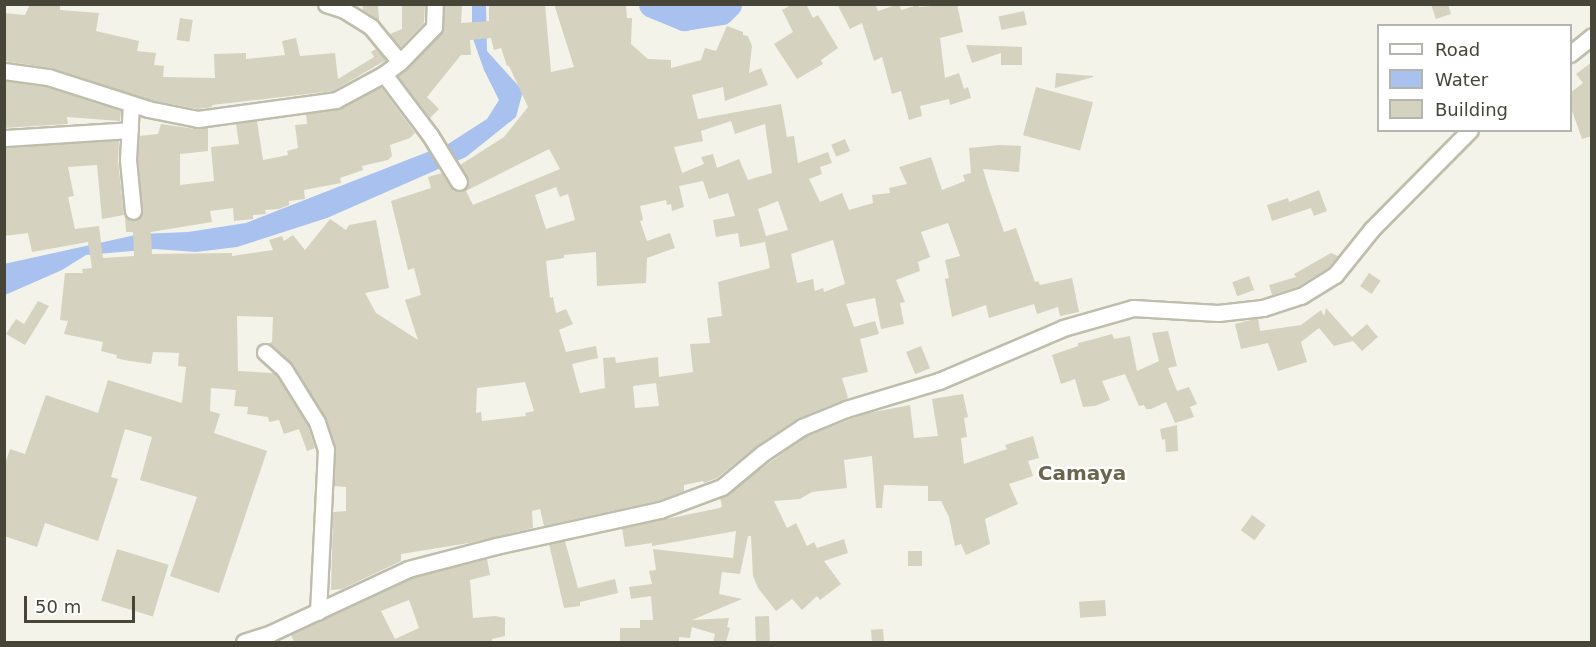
<!DOCTYPE html>
<html>
<head>
<meta charset="utf-8">
<style>
  body { margin:0 }
  #map { position:relative; width:1596px; height:647px; overflow:hidden; background:#f4f3e9; font-family:"DejaVu Sans",sans-serif }
  div>[style] { position:absolute }
  .water>* { inset:0; background:#a8c1ee }
  .river>* { height:27px; margin:-13.5px; padding:0 13.5px; transform-origin:13.5px; border-radius:13.5px; background:#a8c1ee }
  .building>* { inset:0; background:#d5d2bf; transform-origin:0 0 }
  .roads { filter:drop-shadow(2px 0 #bfbdac) drop-shadow(-2px 0 #bfbdac) drop-shadow(0 2px #bfbdac) drop-shadow(0 -2px #bfbdac) }
  .street>* { height:15px; margin:-7.5px; padding:0 7.5px; transform-origin:7.5px; border-radius:7.5px; background:#fff }
  span { translate:-50% -50%; white-space:nowrap; text-align:center; line-height:1.15; -webkit-text-stroke:4.5px #fff; paint-order:stroke }
  .quarter-label { font-size:20px; color:#6a654f; font-weight:700 }
  .frame { position:absolute; inset:0; border:6px solid #474538; pointer-events:none }
  .legend { position:absolute; left:1377px; top:24px; width:195px; height:108px; box-sizing:border-box; background:#fff; border:2px solid #b5b5af; margin:0; padding:8px 10px; list-style:none; font-size:18px; color:#474538 }
  .legend li { display:flex; align-items:center; gap:12px; height:30px }
  .legend b { width:30px; border:2px solid #b5b5af }
  .scale { position:absolute; left:24px; top:596px; width:111px; height:27px; box-sizing:border-box; border:3px solid #474538; border-top:0; padding-left:8px; font-size:18px; line-height:21px; white-space:nowrap; color:#474538; -webkit-text-stroke:4px #fff; paint-order:stroke }
</style>
</head>
<body>
<div id="map">
  <div class="water">
    <div style="clip-path:polygon(472px 5px,486px 5px,487px 51px,523px 91px,516px 117px,466px 157px,327px 218px,237px 247px,196px 252px,155px 249px,86px 255px,62px 270px,5px 295px,4px 264px,140px 234px,188px 232px,246px 223px,448px 144px,487px 119px,499px 100px,484px 70px,472px 36px)"></div>
  </div>
  <div class="river">
    <div style="left:652px;top:4px;width:35px;rotate:22deg"></div>
    <div style="left:684px;top:17px;width:37px;rotate:-9deg"></div>
    <div style="left:721px;top:11px;width:10px;rotate:-45deg"></div>
  </div>
  <div class="building">
    <div style="clip-path:polygon(30px 4px,60px 4px,60px 10px,99px 13px,96px 31px,139px 41px,137px 51px,156px 53px,154px 65px,164px 66px,163px 77px,215px 78px,214px 54px,246px 53px,246px 59px,285px 55px,282px 41px,296px 38px,300px 56px,335px 53px,338px 79px,374px 57px,371px 52px,376px 49px,386px 60px,333px 91px,212px 105px,212px 107px,198px 109px,150px 100px,51px 68px,4px 61px,4px 13px,25px 15px)"></div>
    <div style="clip-path:polygon(362px 4px,378px 4px,379px 20px,363px 10px)"></div>
    <div style="clip-path:polygon(402px 4px,425px 4px,424px 23px,401px 47px,390px 34px,402px 29px)"></div>
    <div style="clip-path:polygon(evenodd,445px 4px,462px 5px,461px 23px,489px 21px,489px 4px,545px 4px,551px 72px,574px 67px,554px 4px,626px 4px,627px 18px,632px 18px,631px 44px,648px 59px,671px 60px,671px 68px,701px 60px,705px 48px,716px 51px,727px 26px,743px 32px,743px 35px,748px 36px,752px 46px,749px 73px,761px 68px,768px 85px,725px 101px,723px 87px,692px 95px,698px 119px,781px 104px,787px 137px,794px 136px,798px 163px,828px 152px,832px 163px,820px 167px,822px 174px,809px 179px,820px 202px,842px 193px,849px 210px,873px 203px,872px 195px,890px 193px,889px 188px,907px 184px,899px 167px,931px 157px,942px 190px,965px 181px,963px 175px,971px 173px,969px 148px,999px 145px,1021px 146px,1019px 172px,983px 169px,988px 186px,1004px 232px,1016px 228px,1035px 282px,1038px 281px,1040px 285px,1072px 278px,1079px 312px,1060px 316px,1058px 307px,1037px 314px,1034px 304px,989px 318px,986px 305px,952px 317px,945px 279px,949px 278px,945px 260px,960px 256px,948px 223px,921px 232px,930px 257px,918px 262px,920px 271px,896px 280px,905px 302px,900px 303px,904px 324px,881px 329px,875px 298px,846px 304px,854px 327px,875px 321px,879px 334px,860px 339px,868px 372px,842px 378px,848px 398px,797px 419px,758px 445px,717px 478px,704px 483px,703px 481px,684px 485px,684px 491px,657px 501px,544px 526px,540px 509px,532px 511px,533px 528px,469px 543px,401px 554px,401px 561px,342px 589px,331px 590px,333px 512px,346px 511px,346px 487px,334px 486px,336px 449px,326px 419px,292px 364px,269px 343px,272px 342px,273px 317px,237px 316px,238px 371px,273px 373px,276px 375px,308px 426px,315px 448px,307px 451px,299px 429px,284px 434px,279px 420px,269px 422px,268px 417px,247px 414px,248px 407px,234px 406px,236px 390px,211px 388px,210px 411px,220px 414px,214px 433px,267px 451px,219px 593px,170px 576px,197px 497px,140px 480px,152px 437px,125px 429px,111px 477px,118px 479px,98px 541px,45px 523px,37px 547px,4px 536px,4px 467px,10px 449px,25px 454px,46px 395px,98px 413px,108px 380px,182px 403px,186px 367px,178px 366px,179px 353px,153px 352px,151px 364px,124px 360px,116px 358px,117px 355px,101px 351px,103px 342px,64px 334px,68px 321px,60px 320px,65px 273px,83px 273px,82px 269px,92px 268px,88px 242px,32px 252px,28px 233px,4px 236px,4px 148px,119px 140px,118px 161px,124px 215px,102px 219px,97px 165px,68px 167px,74px 196px,68px 197px,75px 229px,99px 226px,103px 258px,134px 256px,133px 232px,126px 232px,125px 216px,135px 221px,142px 214px,138px 160px,139px 136px,158px 134px,161px 124px,196px 129px,208px 127px,208px 151px,180px 154px,180px 185px,214px 181px,211px 147px,239px 144px,236px 124px,257px 121px,263px 160px,288px 155px,287px 151px,298px 148px,295px 125px,307px 124px,306px 114px,340px 109px,381px 87px,415px 133px,410px 138px,390px 145px,392px 156px,388px 160px,362px 166px,363px 170px,340px 178px,341px 183px,304px 190px,305px 199px,289px 201px,289px 205px,279px 209px,265px 210px,266px 214px,253px 215px,253px 219px,234px 221px,233px 208px,210px 211px,212px 222px,151px 232px,152px 254px,232px 253px,232px 256px,273px 250px,269px 240px,282px 236px,284px 241px,293px 235px,305px 250px,330px 219px,346px 230px,349px 225px,376px 220px,389px 288px,365px 293px,376px 313px,418px 340px,405px 300px,421px 295px,414px 268px,408px 270px,391px 201px,431px 188px,428px 177px,442px 173px,454px 190px,465px 190px,469px 181px,460px 165px,504px 137px,528px 107px,509px 66px,507px 66px,501px 48px,494px 50px,491px 38px,470px 40px,471px 55px,461px 55px,427px 97px,439px 109px,430px 118px,398px 76px,441px 33px,445px 4px,731px 121px,735px 134px,765px 124px,772px 173px,748px 180px,739px 159px,717px 168px,713px 154px,701px 157px,704px 164px,682px 173px,674px 147px,703px 141px,701px 131px,731px 121px,445px 4px,549px 149px,560px 169px,473px 205px,466px 191px,549px 149px,445px 4px,703px 181px,709px 199px,728px 193px,735px 216px,713px 220px,716px 237px,738px 233px,740px 247px,765px 242px,770px 268px,718px 282px,722px 316px,707px 318px,710px 343px,690px 344px,693px 372px,659px 377px,658px 357px,616px 363px,615px 357px,603px 358px,605px 388px,580px 393px,572px 364px,598px 358px,596px 346px,566px 352px,559px 330px,573px 324px,566px 309px,556px 313px,553px 297px,550px 298px,546px 261px,564px 258px,564px 255px,596px 252px,597px 286px,646px 283px,647px 258px,675px 248px,670px 233px,647px 241px,640px 221px,643px 220px,640px 206px,666px 200px,667px 205px,671px 204px,672px 211px,684px 207px,679px 186px,703px 181px,445px 4px,556px 187px,560px 197px,568px 194px,575px 220px,546px 229px,535px 195px,556px 187px,445px 4px,778px 201px,788px 230px,766px 236px,758px 209px,778px 201px,445px 4px,833px 240px,845px 284px,824px 292px,823px 288px,815px 291px,813px 279px,797px 283px,791px 254px,833px 240px,445px 4px,525px 382px,534px 411px,525px 413px,526px 416px,482px 421px,481px 412px,476px 413px,477px 388px,525px 382px,445px 4px,656px 383px,659px 406px,635px 408px,633px 386px,656px 383px)"></div>
    <div style="clip-path:polygon(793px 4px,806px 4px,813px 18px,818px 15px,838px 48px,821px 60px,823px 64px,797px 79px,774px 44px,793px 32px,782px 10px)"></div>
    <div style="clip-path:polygon(837px 4px,875px 4px,878px 11px,899px 4px,901px 10px,918px 5px,919px 7px,957px 4px,963px 32px,940px 38px,945px 78px,959px 73px,964px 89px,968px 87px,971px 98px,950px 105px,949px 99px,920px 106px,922px 116px,909px 120px,901px 91px,892px 94px,882px 57px,874px 61px,862px 23px,850px 29px)"></div>
    <div style="clip-path:polygon(1431px 4px,1448px 4px,1451px 14px,1436px 19px)"></div>
    <div style="left:1024px;top:11px;width:14px;height:26px;rotate:78deg"></div>
    <div style="left:180px;top:18px;width:13px;height:22px;rotate:9deg"></div>
    <div style="clip-path:polygon(966px 45px,1022px 47px,1022px 65px,1001px 65px,1001px 53px,972px 63px)"></div>
    <div style="clip-path:polygon(1592px 62px,1592px 136px,1582px 139px,1570px 105px,1570px 93px,1583px 83px,1576px 74px)"></div>
    <div style="clip-path:polygon(1056px 73px,1093px 76px,1093px 77px,1055px 88px)"></div>
    <div style="clip-path:polygon(4px 81px,46px 87px,121px 111px,120px 121px,67px 117px,68px 124px,4px 128px)"></div>
    <div style="left:1036px;top:87px;width:59px;height:50px;rotate:15deg"></div>
    <div style="left:845px;top:139px;width:13px;height:15px;rotate:67deg"></div>
    <div style="clip-path:polygon(1319px 190px,1327px 211px,1314px 216px,1311px 208px,1272px 221px,1267px 205px,1288px 198px,1289px 202px)"></div>
    <div style="clip-path:polygon(1331px 253px,1338px 256px,1328px 268px,1297px 287px,1272px 295px,1269px 285px,1296px 277px,1294px 274px)"></div>
    <div style="left:1369px;top:273px;width:14px;height:16px;rotate:34deg"></div>
    <div style="left:1249px;top:276px;width:15px;height:18px;rotate:70deg"></div>
    <div style="clip-path:polygon(38px 301px,49px 306px,25px 345px,6px 334px,16px 319px,24px 324px)"></div>
    <div style="clip-path:polygon(1326px 308px,1352px 337px,1367px 324px,1378px 337px,1362px 351px,1353px 341px,1334px 346px,1319px 328px,1301px 342px,1307px 362px,1278px 371px,1268px 343px,1241px 349px,1235px 324px,1258px 318px,1260px 331px,1301px 325px,1321px 310px,1324px 316px)"></div>
    <div style="clip-path:polygon(1168px 331px,1177px 366px,1168px 368px,1177px 391px,1189px 387px,1197px 404px,1190px 407px,1194px 417px,1175px 423px,1166px 402px,1151px 409px,1146px 409px,1144px 405px,1139px 406px,1125px 374px,1102px 381px,1110px 400px,1095px 406px,1083px 407px,1075px 379px,1061px 384px,1052px 355px,1078px 346px,1078px 343px,1098px 338px,1112px 334px,1114px 339px,1130px 336px,1137px 371px,1159px 361px,1152px 333px)"></div>
    <div style="left:921px;top:346px;width:24px;height:16px;rotate:68deg"></div>
    <div style="clip-path:polygon(963px 394px,968px 417px,964px 418px,967px 437px,961px 438px,964px 464px,1007px 449px,1005px 445px,1033px 436px,1039px 458px,1028px 461px,1033px 476px,1009px 484px,1018px 504px,985px 519px,990px 544px,966px 555px,961px 544px,955px 546px,949px 517px,941px 501px,928px 501px,928px 486px,884px 485px,882px 508px,876px 508px,872px 456px,844px 460px,847px 488px,812px 492px,800px 499px,774px 501px,787px 528px,796px 523px,807px 546px,814px 542px,817px 548px,844px 539px,848px 553px,824px 561px,841px 584px,820px 600px,817px 596px,802px 610px,792px 599px,776px 611px,758px 588px,753px 576px,751px 536px,748px 536px,740px 574px,722px 572px,719px 594px,742px 599px,692px 620px,729px 618px,727px 627px,730px 628px,726px 642px,713px 642px,715px 634px,692px 627px,690px 638px,679px 637px,679px 642px,620px 642px,620px 628px,640px 628px,640px 620px,653px 620px,651px 596px,631px 599px,629px 587px,652px 584px,649px 571px,656px 570px,653px 549px,733px 558px,736px 531px,652px 546px,652px 543px,625px 547px,622px 528px,720px 508px,722px 506px,720px 498px,807px 436px,864px 414px,910px 405px,914px 438px,938px 436px,932px 399px)"></div>
    <div style="clip-path:polygon(1177px 425px,1178px 451px,1166px 452px,1165px 439px,1162px 440px,1160px 429px)"></div>
    <div style="left:1252px;top:515px;width:17px;height:19px;rotate:36deg"></div>
    <div style="clip-path:polygon(565px 541px,578px 588px,615px 579px,618px 593px,580px 602px,580px 606px,564px 608px,549px 544px)"></div>
    <div style="left:117px;top:549px;width:54px;height:54px;rotate:17deg"></div>
    <div style="left:908px;top:551px;width:14px;height:15px"></div>
    <div style="clip-path:polygon(evenodd,487px 559px,490px 575px,470px 580px,473px 618px,495px 616px,505px 618px,505px 636px,492px 639px,492px 642px,294px 642px,291px 635px,411px 578px,487px 559px,409px 600px,419px 628px,395px 639px,381px 611px,409px 600px)"></div>
    <div style="left:1105px;top:600px;width:16px;height:26px;rotate:86deg"></div>
    <div style="left:769px;top:616px;width:26px;height:14px;rotate:88deg"></div>
    <div style="left:883px;top:629px;width:13px;height:12px;rotate:86deg"></div>
  </div>
  <div class="roads">
    <div class="street">
      <div style="left:326px;top:4px;width:19px;rotate:18deg"></div>
      <div style="left:344px;top:10px;width:32px;rotate:32deg"></div>
      <div style="left:371px;top:27px;width:45px;rotate:50.4deg"></div>
      <div style="left:1570px;top:54px;width:28px;rotate:-39deg"></div>
      <div style="left:4px;top:71px;width:44px;rotate:7.8deg"></div>
      <div style="left:48px;top:77px;width:105px;rotate:17.7deg"></div>
      <div style="left:148px;top:109px;width:51px;rotate:11.3deg"></div>
      <div style="left:198px;top:119px;width:139px;rotate:-7.8deg"></div>
      <div style="left:336px;top:100px;width:55px;rotate:-28.4deg"></div>
      <div style="left:384px;top:74px;width:20px;rotate:-37deg"></div>
      <div style="left:400px;top:62px;width:49px;rotate:-45.8deg"></div>
      <div style="left:434px;top:27px;width:23px;rotate:-88deg"></div>
      <div style="left:384px;top:74px;width:76px;rotate:53deg"></div>
      <div style="left:430px;top:135px;width:55px;rotate:58.3deg"></div>
      <div style="left:131px;top:104px;width:56px;rotate:93.1deg"></div>
      <div style="left:128px;top:160px;width:51px;rotate:84.4deg"></div>
      <div style="left:4px;top:138px;width:126px;rotate:-3.6deg"></div>
      <div style="left:265px;top:352px;width:25px;rotate:42deg"></div>
      <div style="left:284px;top:369px;width:62px;rotate:58.1deg"></div>
      <div style="left:317px;top:422px;width:28px;rotate:72deg"></div>
      <div style="left:326px;top:449px;width:163px;rotate:92.8deg"></div>
      <div style="left:244px;top:642px;width:28px;rotate:-18deg"></div>
      <div style="left:271px;top:633px;width:151px;rotate:-25deg"></div>
      <div style="left:408px;top:569px;width:91px;rotate:-14.6deg"></div>
      <div style="left:496px;top:546px;width:168px;rotate:-12.4deg"></div>
      <div style="left:660px;top:510px;width:66px;rotate:-20.4deg"></div>
      <div style="left:722px;top:487px;width:53px;rotate:-39.7deg"></div>
      <div style="left:763px;top:453px;width:47px;rotate:-33.7deg"></div>
      <div style="left:802px;top:427px;width:48px;rotate:-22.2deg"></div>
      <div style="left:846px;top:409px;width:97px;rotate:-16.8deg"></div>
      <div style="left:939px;top:381px;width:135px;rotate:-23.1deg"></div>
      <div style="left:1063px;top:328px;width:73px;rotate:-15.9deg"></div>
      <div style="left:1133px;top:308px;width:85px;rotate:3.4deg"></div>
      <div style="left:1218px;top:313px;width:45px;rotate:-6.3deg"></div>
      <div style="left:1263px;top:308px;width:40px;rotate:-18deg"></div>
      <div style="left:1301px;top:296px;width:40px;rotate:-32deg"></div>
      <div style="left:1335px;top:275px;width:59px;rotate:-51.2deg"></div>
      <div style="left:1372px;top:229px;width:139px;rotate:-45.3deg"></div>
    </div>
  </div>
  <div class="quarter-label">
    <span style="left:1082px;top:473px">Camaya</span>
  </div>
  <div class="frame"></div>
  <ul class="legend">
  <li><b style="height:8px;background:#fff"></b>Road</li>
  <li><b style="height:16px;background:#a8c1ee"></b>Water</li>
  <li><b style="height:16px;background:#d5d2bf"></b>Building</li>
  </ul>
  <div class="scale">50 m</div>
</div>
</body>
</html>
